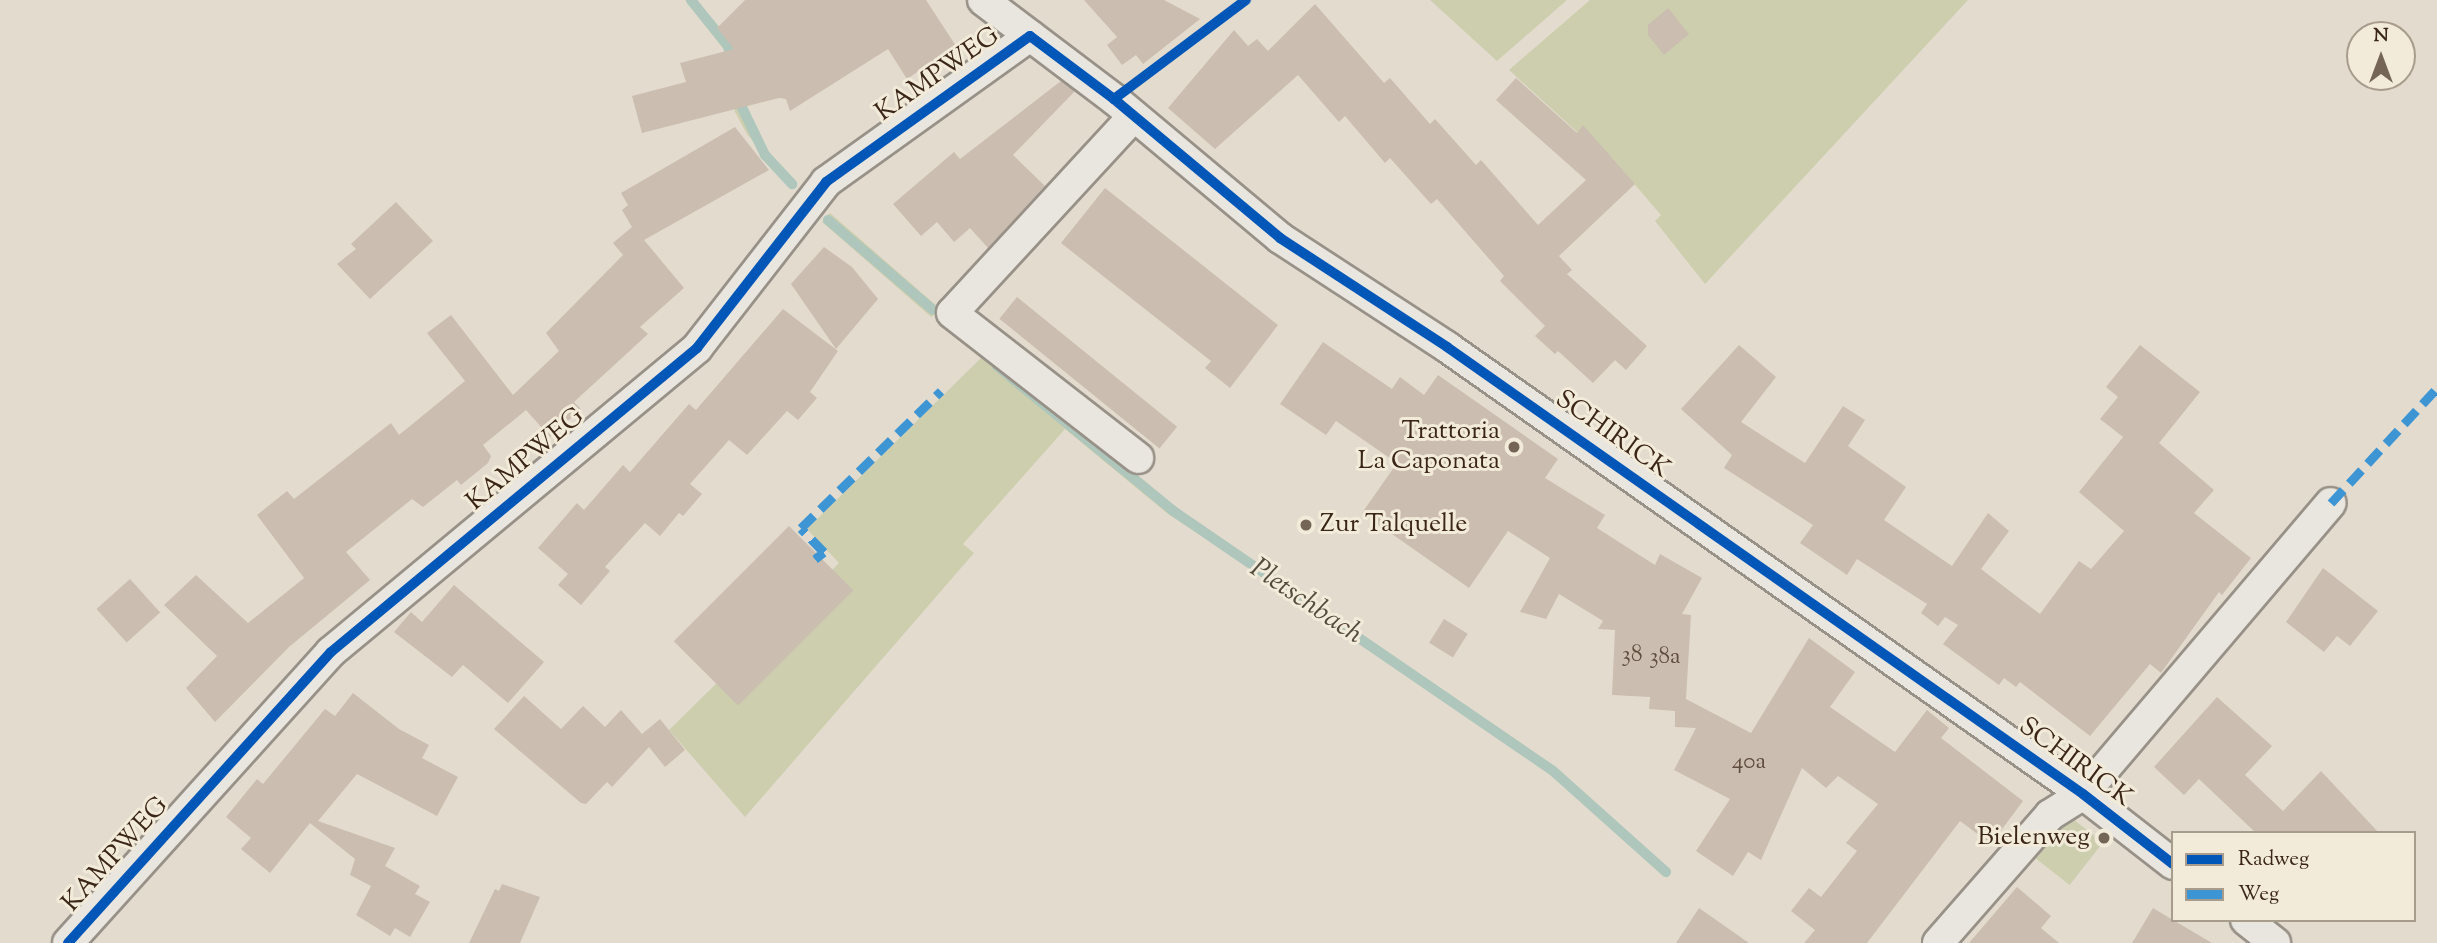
<!DOCTYPE html>
<html>
<head>
<meta charset="utf-8">
<style>
  body { margin:0 }
  #map { position:relative; width:2437px; height:943px; overflow:hidden; background:#e3dcce; font-family:"Sorts Mill Goudy",serif }
  div>[style] { position:absolute }
  .green>* { inset:0; background:#ccceae; transform-origin:0 0 }
  .stream>* { height:10px; margin:-5px; padding:0 5px; transform-origin:5px; border-radius:5px; background:#aec6bb }
  .building>* { inset:0; background:#cbbdb0; transform-origin:0 0 }
  .roads { filter:drop-shadow(2px 0 #989188) drop-shadow(-2px 0 #989188) drop-shadow(0 2px #989188) drop-shadow(0 -2px #989188) }
  .minor>* { height:30px; margin:-15px; padding:0 15px; transform-origin:15px; border-radius:15px; background:#e9e6df }
  .quiet>* { height:9px; margin-top:-4.5px; transform-origin:0; background:repeating-linear-gradient(90deg,#3e95d4 0 18px,transparent 0 27px) }
  .cycleway>* { height:10px; margin:-5px; padding:0 5px; transform-origin:5px; border-radius:5px; background:#0057b8 }
  .dots>* { width:19px; height:19px; translate:-50% -50%; box-sizing:border-box; border:4px solid #f2ebda; border-radius:50% }
  span { translate:-50% -50%; white-space:nowrap; text-align:center; line-height:1.15; -webkit-text-stroke:6px #f2ebda; paint-order:stroke }
  .number-label { font-size:23px; color:#5e4b3c }
  .number-label span { -webkit-text-stroke-width:0 }
  .street-label { font-size:26px; color:#3a2516 }
  .poi-label { font-size:26px; color:#3a2516 }
  .right { translate:-100% -50%; text-align:right }
  .left { translate:0 -50%; text-align:left }
  .water-label { font-size:28px; color:#524b3d; font-style:italic }
  .legend { position:absolute; left:2171px; top:831px; width:245px; height:91px; box-sizing:border-box; background:#f2ebda; border:2px solid #a89c8c; margin:0; padding:9px 12px; list-style:none; font-size:21px; color:#3a2516 }
  .legend li { display:flex; align-items:center; gap:14px; height:35px }
  .legend b { width:35px; border:2px solid #a89c8c }
  .north { position:absolute; left:2346px; top:21px; width:70px; height:70px; box-sizing:border-box; background:#f2ebda; border:2px solid #a89c8c; border-radius:50%; rotate:0deg; font-size:19px; font-weight:700; line-height:28px; text-align:center; color:#3a2516 }
  .north::after { content:''; display:block; margin:auto; width:24px; height:32px; background:#756556; clip-path:polygon(50% 0,100% 100%,50% 72%,0 100%) }
</style>
</head>
<body>
<div id="map">
  <div class="green">
    <div style="clip-path:polygon(685px 0,695px 0,733px 47px,743px 106px,769px 156px,796px 184px,793px 189px,747px 134px,735px 112px,725px 51px)"></div>
    <div style="clip-path:polygon(1430px 0,1567px 0,1497px 61px)"></div>
    <div style="clip-path:polygon(1590px 0,1968px 0,1705px 284px,1655px 221px,1661px 215px,1611px 157px,1608px 160px,1509px 70px)"></div>
    <div style="left:830px;top:213px;width:145px;height:12px;rotate:41deg"></div>
    <div style="clip-path:polygon(951px 322px,1174px 506px,1554px 766px,1671px 871px,1667px 878px,1550px 773px,1348px 631px,1168px 514px,1065px 429px,963px 544px,974px 553px,745px 817px,669px 730px,839px 563px,807px 529px,981px 358px,945px 328px)"></div>
    <div style="left:2069px;top:816px;width:43px;height:54px;rotate:38deg"></div>
  </div>
  <div class="stream">
    <div style="left:691px;top:0;width:59px;rotate:51.2deg"></div>
    <div style="left:728px;top:46px;width:15px;rotate:79deg"></div>
    <div style="left:737px;top:97px;width:64px;rotate:64.2deg"></div>
    <div style="left:765px;top:155px;width:40px;rotate:47deg"></div>
    <div style="left:828px;top:220px;width:138px;rotate:40.6deg"></div>
    <div style="left:997px;top:366px;width:227px;rotate:39.4deg"></div>
    <div style="left:1172px;top:510px;width:460px;rotate:34.4deg"></div>
    <div style="left:1552px;top:770px;width:153px;rotate:41.8deg"></div>
  </div>
  <div class="building">
    <div style="clip-path:polygon(745px 0,926px 0,956px 46px,907px 79px,888px 49px,790px 111px,786px 99px,779px 98px,642px 133px,632px 96px,686px 82px,680px 63px,734px 49px,717px 28px)"></div>
    <div style="clip-path:polygon(1084px 0,1164px 0,1200px 19px,1143px 64px,1136px 55px,1122px 65px,1107px 45px,1117px 37px)"></div>
    <div style="clip-path:polygon(1315px 4px,1384px 83px,1390px 78px,1430px 124px,1435px 119px,1476px 165px,1481px 160px,1538px 225px,1586px 180px,1496px 100px,1516px 78px,1577px 133px,1583px 125px,1635px 184px,1559px 256px,1572px 270px,1567px 274px,1647px 346px,1626px 370px,1615px 360px,1593px 383px,1558px 351px,1555px 354px,1535px 336px,1545px 326px,1500px 281px,1504px 276px,1437px 199px,1431px 204px,1390px 158px,1385px 163px,1345px 116px,1339px 122px,1298px 75px,1215px 149px,1168px 108px,1234px 30px,1248px 46px,1257px 39px,1268px 51px)"></div>
    <div style="clip-path:polygon(1668px 8px,1689px 34px,1664px 55px,1648px 35px,1648px 25px)"></div>
    <div style="clip-path:polygon(1061px 81px,1075px 91px,1013px 155px,1045px 186px,988px 248px,970px 228px,954px 242px,937px 222px,921px 236px,893px 204px,954px 152px,960px 159px)"></div>
    <div style="clip-path:polygon(735px 127px,769px 170px,644px 240px,684px 288px,640px 327px,648px 334px,574px 402px,581px 409px,550px 437px,526px 410px,483px 445px,491px 456px,488px 463px,461px 485px,457px 480px,423px 507px,412px 499px,346px 552px,370px 580px,289px 647px,215px 722px,186px 688px,217px 656px,164px 605px,196px 575px,248px 623px,304px 578px,257px 515px,287px 491px,294px 499px,391px 423px,399px 435px,465px 381px,427px 333px,451px 315px,513px 395px,559px 351px,546px 333px,623px 255px,613px 243px,632px 227px,622px 210px,628px 205px,621px 193px)"></div>
    <div style="clip-path:polygon(1105px 188px,1278px 325px,1230px 388px,1205px 368px,1211px 361px,1061px 243px)"></div>
    <div style="clip-path:polygon(396px 202px,433px 241px,370px 299px,337px 264px,356px 249px,351px 244px)"></div>
    <div style="clip-path:polygon(824px 247px,852px 267px,878px 299px,836px 349px,791px 284px)"></div>
    <div style="left:1017px;top:297px;width:206px;height:28px;rotate:39deg"></div>
    <div style="clip-path:polygon(783px 309px,838px 351px,810px 392px,817px 398px,798px 420px,787px 411px,747px 455px,729px 440px,690px 484px,702px 494px,683px 516px,679px 513px,660px 536px,645px 523px,605px 567px,610px 571px,581px 605px,558px 585px,568px 574px,538px 548px,577px 503px,584px 510px,623px 465px,630px 472px,689px 404px,696px 410px)"></div>
    <div style="clip-path:polygon(1323px 342px,1392px 389px,1400px 377px,1424px 395px,1438px 375px,1558px 459px,1545px 478px,1605px 515px,1597px 528px,1655px 565px,1660px 554px,1702px 578px,1682px 614px,1691px 615px,1686px 699px,1751px 733px,1809px 638px,1855px 672px,1830px 707px,1895px 752px,1927px 710px,1949px 728px,1941px 738px,2023px 801px,1991px 844px,1960px 821px,1867px 943px,1804px 943px,1815px 930px,1791px 911px,1809px 888px,1821px 897px,1857px 851px,1846px 843px,1878px 804px,1838px 776px,1826px 788px,1802px 768px,1761px 860px,1748px 852px,1733px 876px,1696px 851px,1730px 799px,1674px 770px,1696px 728px,1675px 727px,1675px 711px,1649px 709px,1650px 697px,1612px 695px,1615px 630px,1598px 629px,1603px 621px,1559px 594px,1546px 619px,1520px 612px,1550px 558px,1508px 531px,1469px 588px,1362px 513px,1397px 463px,1336px 421px,1326px 435px,1280px 404px)"></div>
    <div style="clip-path:polygon(1739px 345px,1776px 377px,1741px 422px,1805px 463px,1843px 406px,1865px 420px,1848px 446px,1906px 487px,1884px 520px,1952px 566px,1988px 513px,2009px 531px,1981px 569px,2040px 614px,2079px 561px,2091px 569px,2124px 531px,2079px 492px,2123px 437px,2100px 419px,2118px 397px,2106px 387px,2140px 345px,2200px 392px,2159px 443px,2214px 490px,2194px 513px,2251px 558px,2222px 595px,2219px 592px,2161px 673px,2150px 664px,2090px 736px,2020px 682px,2016px 687px,2004px 678px,1999px 685px,1943px 644px,1958px 625px,1945px 617px,1938px 626px,1921px 613px,1927px 604px,1857px 559px,1847px 575px,1800px 543px,1813px 525px,1724px 468px,1732px 455px,1681px 409px)"></div>
    <div style="left:789px;top:526px;width:91px;height:163px;rotate:45deg"></div>
    <div style="clip-path:polygon(2323px 568px,2378px 611px,2350px 646px,2337px 636px,2324px 652px,2286px 622px)"></div>
    <div style="left:130px;top:579px;width:45px;height:45px;rotate:48deg"></div>
    <div style="clip-path:polygon(454px 585px,544px 662px,508px 703px,463px 665px,452px 677px,394px 632px,411px 612px,422px 622px)"></div>
    <div style="left:1444px;top:619px;width:28px;height:28px;rotate:32deg"></div>
    <div style="clip-path:polygon(353px 693px,399px 729px,429px 745px,422px 758px,458px 777px,437px 816px,357px 774px,318px 821px,395px 848px,385px 866px,420px 886px,415px 894px,430px 902px,410px 937px,395px 928px,390px 936px,356px 915px,371px 886px,350px 875px,355px 859px,310px 823px,270px 873px,241px 849px,251px 838px,226px 817px,257px 779px,263px 784px,325px 709px,335px 716px)"></div>
    <div style="clip-path:polygon(524px 696px,561px 729px,583px 706px,605px 727px,621px 710px,642px 734px,660px 719px,685px 750px,665px 767px,649px 747px,612px 787px,607px 782px,586px 804px,581px 803px,494px 729px)"></div>
    <div style="clip-path:polygon(2217px 697px,2272px 746px,2245px 775px,2283px 811px,2321px 771px,2379px 833px,2256px 833px,2199px 779px,2184px 795px,2154px 767px)"></div>
    <div style="clip-path:polygon(502px 884px,540px 897px,520px 943px,469px 943px,495px 889px,499px 891px)"></div>
    <div style="clip-path:polygon(2017px 887px,2051px 916px,2041px 928px,2059px 943px,1969px 943px)"></div>
    <div style="clip-path:polygon(1699px 908px,1749px 943px,1676px 943px)"></div>
    <div style="clip-path:polygon(2153px 908px,2173px 920px,2212px 943px,2132px 943px)"></div>
  </div>
  <div class="roads">
    <div class="minor">
      <div style="left:983px;top:0;width:164px;rotate:37.1deg"></div>
      <div style="left:1114px;top:99px;width:217px;rotate:39.9deg"></div>
      <div style="left:1280px;top:238px;width:199px;rotate:33.1deg"></div>
      <div style="left:1447px;top:347px;width:777px;rotate:35.1deg"></div>
      <div style="left:2083px;top:794px;width:114px;rotate:37.9deg"></div>
      <div style="left:1132px;top:118px;width:265px;rotate:132.7deg"></div>
      <div style="left:952px;top:313px;width:236px;rotate:37.9deg"></div>
      <div style="left:2246px;top:920px;width:37px;rotate:38deg"></div>
      <div style="left:68px;top:943px;width:392px;rotate:-47.9deg"></div>
      <div style="left:331px;top:652px;width:476px;rotate:-39.7deg"></div>
      <div style="left:697px;top:348px;width:210px;rotate:-52.1deg"></div>
      <div style="left:826px;top:182px;width:251px;rotate:-35.6deg"></div>
      <div style="left:1938px;top:943px;width:170px;rotate:-48.8deg"></div>
      <div style="left:2050px;top:815px;width:39px;rotate:-32deg"></div>
      <div style="left:2083px;top:794px;width:382px;rotate:-49.6deg"></div>
    </div>
  </div>
  <div class="quiet">
    <div style="left:2331px;top:503px;width:156px;rotate:-47.3deg"></div>
    <div style="left:815px;top:559px;width:11px;rotate:-38deg"></div>
    <div style="left:824px;top:552px;width:33px;rotate:-134deg"></div>
    <div style="left:801px;top:528px;width:196px;rotate:-44.4deg"></div>
  </div>
  <div class="cycleway">
    <div style="left:1114px;top:99px;width:165px;rotate:-36.9deg"></div>
    <div style="left:68px;top:943px;width:392px;rotate:-47.9deg"></div>
    <div style="left:331px;top:652px;width:476px;rotate:-39.7deg"></div>
    <div style="left:697px;top:348px;width:210px;rotate:-52.1deg"></div>
    <div style="left:826px;top:182px;width:251px;rotate:-35.6deg"></div>
    <div style="left:1030px;top:36px;width:105px;rotate:36.9deg"></div>
    <div style="left:1114px;top:99px;width:217px;rotate:39.9deg"></div>
    <div style="left:1280px;top:238px;width:199px;rotate:33.1deg"></div>
    <div style="left:1447px;top:347px;width:777px;rotate:35.1deg"></div>
    <div style="left:2083px;top:794px;width:114px;rotate:37.9deg"></div>
  </div>
  <div class="dots">
    <div style="left:1514px;top:447px;background:#756556"></div>
    <div style="left:1306px;top:525px;background:#756556"></div>
    <div style="left:2104px;top:838px;background:#756556"></div>
  </div>
  <div class="number-label">
    <span style="left:1632px;top:656px">38</span>
    <span style="left:1665px;top:658px">38a</span>
    <span style="left:1749px;top:763px">40a</span>
  </div>
  <div class="street-label">
    <span style="left:938px;top:75px;rotate:-35deg">KAMPWEG</span>
    <span style="left:1612px;top:435px;rotate:35deg">SCHIRICK</span>
    <span style="left:526px;top:460px;rotate:-40deg">KAMPWEG</span>
    <span style="left:2075px;top:763px;rotate:36deg">SCHIRICK</span>
    <span style="left:116px;top:855px;rotate:-48deg">KAMPWEG</span>
  </div>
  <div class="poi-label">
    <span class="right" style="left:1500px;top:447px">Trattoria<br>La Caponata</span>
    <span class="left" style="left:1320px;top:525px">Zur Talquelle</span>
    <span class="right" style="left:2090px;top:838px">Bielenweg</span>
  </div>
  <div class="water-label">
    <span style="left:1306px;top:602px;rotate:34deg">Pletschbach</span>
  </div>
  <ul class="legend">
  <li><b style="height:9px;background:#0057b8"></b>Radweg</li>
  <li><b style="height:9px;background:#3e95d4"></b>Weg</li>
  </ul>
  <div class="north">N</div>
</div>
</body>
</html>
